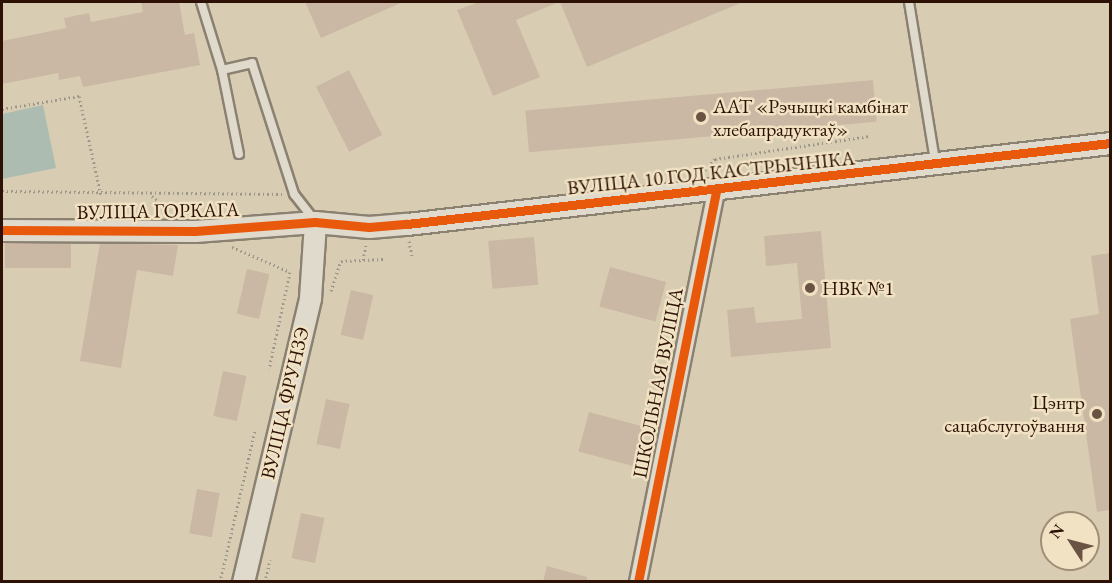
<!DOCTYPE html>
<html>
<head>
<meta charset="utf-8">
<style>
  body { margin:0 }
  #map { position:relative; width:1112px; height:583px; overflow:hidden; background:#d8cdb2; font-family:"EB Garamond",serif }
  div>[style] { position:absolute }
  .water>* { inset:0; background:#adbcb1 }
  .building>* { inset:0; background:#cab8a5; transform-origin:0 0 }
  .path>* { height:3px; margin-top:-1.5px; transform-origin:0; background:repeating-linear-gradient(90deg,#9e978c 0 1.5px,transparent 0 4.5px) }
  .roads { filter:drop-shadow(2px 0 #8b8171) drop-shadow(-2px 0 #8b8171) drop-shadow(0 2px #8b8171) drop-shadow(0 -2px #8b8171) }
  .service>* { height:8px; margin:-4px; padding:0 4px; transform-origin:4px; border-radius:4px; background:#e0dacd }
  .minor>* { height:16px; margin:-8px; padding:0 8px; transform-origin:8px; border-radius:8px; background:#e0dacd }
  .tertiary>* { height:21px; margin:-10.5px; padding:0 10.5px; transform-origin:10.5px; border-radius:10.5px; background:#e0dacd }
  .cycleway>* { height:9px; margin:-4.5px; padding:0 4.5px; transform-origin:4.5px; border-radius:4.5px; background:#e8590c }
  .dots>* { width:16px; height:16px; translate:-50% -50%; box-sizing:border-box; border:3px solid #f0e2c3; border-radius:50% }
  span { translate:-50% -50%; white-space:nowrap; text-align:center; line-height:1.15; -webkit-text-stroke:5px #f0e2c3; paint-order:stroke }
  .poi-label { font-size:20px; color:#2e1105 }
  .left { translate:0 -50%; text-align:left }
  .right { translate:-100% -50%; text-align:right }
  .street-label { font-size:20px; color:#2e1105 }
  .frame { position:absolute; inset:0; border:3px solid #2e1105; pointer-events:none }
  .north { position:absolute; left:1040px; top:511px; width:60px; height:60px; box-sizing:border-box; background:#f0e2c3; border:2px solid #a28e77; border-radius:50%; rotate:306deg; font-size:16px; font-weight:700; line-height:24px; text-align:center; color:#2e1105 }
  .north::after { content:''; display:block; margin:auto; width:21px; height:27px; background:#6a5342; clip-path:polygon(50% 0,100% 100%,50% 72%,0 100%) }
</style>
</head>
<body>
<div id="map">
  <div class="water">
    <div style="clip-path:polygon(43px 105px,56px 168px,2px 179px,2px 114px)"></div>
  </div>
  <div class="building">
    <div style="clip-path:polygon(141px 2px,179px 2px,185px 35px,194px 33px,200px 65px,83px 87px,80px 76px,59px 80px,58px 73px,2px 84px,2px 41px,66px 28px,64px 18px,89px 13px,91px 22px,143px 12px)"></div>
    <div style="clip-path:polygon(305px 2px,403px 2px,321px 38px)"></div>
    <div style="clip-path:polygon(479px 2px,559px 2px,516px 20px,540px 77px,493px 96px,457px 10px)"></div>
    <div style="clip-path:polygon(560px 2px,743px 2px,587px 67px)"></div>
    <div style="left:349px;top:70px;width:73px;height:37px;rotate:63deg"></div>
    <div style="left:873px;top:80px;width:42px;height:349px;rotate:85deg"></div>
    <div style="clip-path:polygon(821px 231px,831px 348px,731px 357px,727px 310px,754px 307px,756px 323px,802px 319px,797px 263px,766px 266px,764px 236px)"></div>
    <div style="left:534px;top:237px;width:48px;height:46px;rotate:85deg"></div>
    <div style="left:5px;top:243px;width:66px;height:25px"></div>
    <div style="clip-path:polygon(100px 243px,178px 245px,173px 276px,137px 270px,121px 368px,80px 361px)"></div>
    <div style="clip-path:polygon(1110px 253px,1110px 510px,1097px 512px,1070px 319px,1099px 314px,1091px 256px)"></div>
    <div style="left:610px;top:267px;width:58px;height:41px;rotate:15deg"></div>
    <div style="left:247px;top:269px;width:23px;height:46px;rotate:13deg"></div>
    <div style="left:351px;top:290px;width:23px;height:46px;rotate:13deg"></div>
    <div style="left:223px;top:371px;width:24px;height:46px;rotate:12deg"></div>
    <div style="left:326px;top:399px;width:24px;height:46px;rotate:12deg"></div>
    <div style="left:589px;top:412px;width:58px;height:41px;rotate:15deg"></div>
    <div style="left:197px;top:489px;width:23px;height:45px;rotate:10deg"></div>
    <div style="left:301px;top:513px;width:24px;height:46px;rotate:12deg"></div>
    <div style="clip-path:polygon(547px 566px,587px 577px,587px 582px,543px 582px)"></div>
  </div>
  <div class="path">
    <div style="left:2px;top:109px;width:78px;rotate:-9.6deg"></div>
    <div style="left:79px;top:96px;width:101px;rotate:77.5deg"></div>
    <div style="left:705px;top:170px;width:15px;rotate:-48deg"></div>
    <div style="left:715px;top:159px;width:157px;rotate:-8.4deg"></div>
    <div style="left:2px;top:191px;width:280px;rotate:0.6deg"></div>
    <div style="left:152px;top:196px;width:23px;rotate:40deg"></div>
    <div style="left:409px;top:241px;width:16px;rotate:79deg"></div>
    <div style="left:232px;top:247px;width:63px;rotate:23.3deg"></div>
    <div style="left:290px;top:272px;width:99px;rotate:102.2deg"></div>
    <div style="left:363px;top:260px;width:16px;rotate:-79deg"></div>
    <div style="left:331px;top:291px;width:32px;rotate:-72deg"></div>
    <div style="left:341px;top:261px;width:43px;rotate:-2.7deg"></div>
    <div style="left:220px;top:582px;width:156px;rotate:-77deg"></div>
    <div style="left:265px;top:582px;width:23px;rotate:-77deg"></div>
  </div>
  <div class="roads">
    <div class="service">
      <div style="left:201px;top:2px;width:71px;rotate:72.8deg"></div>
      <div style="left:909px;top:2px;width:161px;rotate:80.7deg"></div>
      <div style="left:239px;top:154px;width:86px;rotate:-101.4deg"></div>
      <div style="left:222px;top:70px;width:31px;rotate:-13deg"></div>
      <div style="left:252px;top:63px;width:138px;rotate:72.2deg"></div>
      <div style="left:294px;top:194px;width:33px;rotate:52deg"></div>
    </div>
    <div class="minor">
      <div style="left:638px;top:582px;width:399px;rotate:-78.7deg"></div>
    </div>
    <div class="tertiary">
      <div style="left:2px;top:230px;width:193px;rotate:0.3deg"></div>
      <div style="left:195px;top:231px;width:120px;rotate:-4.3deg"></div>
      <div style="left:315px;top:222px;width:54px;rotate:5.3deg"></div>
      <div style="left:369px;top:227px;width:38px;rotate:-5deg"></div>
      <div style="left:407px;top:224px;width:708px;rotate:-6.57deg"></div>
      <div style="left:243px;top:582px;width:292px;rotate:-76.7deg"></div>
      <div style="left:310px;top:298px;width:76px;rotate:-86.2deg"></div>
    </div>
  </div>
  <div class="cycleway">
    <div style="left:2px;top:230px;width:193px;rotate:0.3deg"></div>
    <div style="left:195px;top:231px;width:120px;rotate:-4.3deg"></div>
    <div style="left:315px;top:222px;width:54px;rotate:5.3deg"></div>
    <div style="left:369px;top:227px;width:38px;rotate:-5deg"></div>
    <div style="left:407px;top:224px;width:708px;rotate:-6.57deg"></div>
    <div style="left:638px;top:582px;width:399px;rotate:-78.7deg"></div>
  </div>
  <div class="dots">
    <div style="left:701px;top:117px;background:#6a5342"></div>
    <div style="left:810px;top:288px;background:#6a5342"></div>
    <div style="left:1097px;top:414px;background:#6a5342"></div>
  </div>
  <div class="poi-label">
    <span class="left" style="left:713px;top:118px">ААТ «Рэчыцкі камбінат<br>хлебапрадуктаў»</span>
    <span class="left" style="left:822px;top:288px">НВК №1</span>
    <span class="right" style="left:1085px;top:414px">Цэнтр<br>сацабслугоўвання</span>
  </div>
  <div class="street-label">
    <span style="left:711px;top:173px;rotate:-6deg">ВУЛІЦА 10 ГОД КАСТРЫЧНІКА</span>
    <span style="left:158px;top:211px;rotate:-1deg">ВУЛІЦА ГОРКАГА</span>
    <span style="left:658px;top:383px;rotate:-79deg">ШКОЛЬНАЯ ВУЛІЦА</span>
    <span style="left:285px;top:403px;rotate:-77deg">ВУЛІЦА ФРУНЗЭ</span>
  </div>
  <div class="frame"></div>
  <div class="north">N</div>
</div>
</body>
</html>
